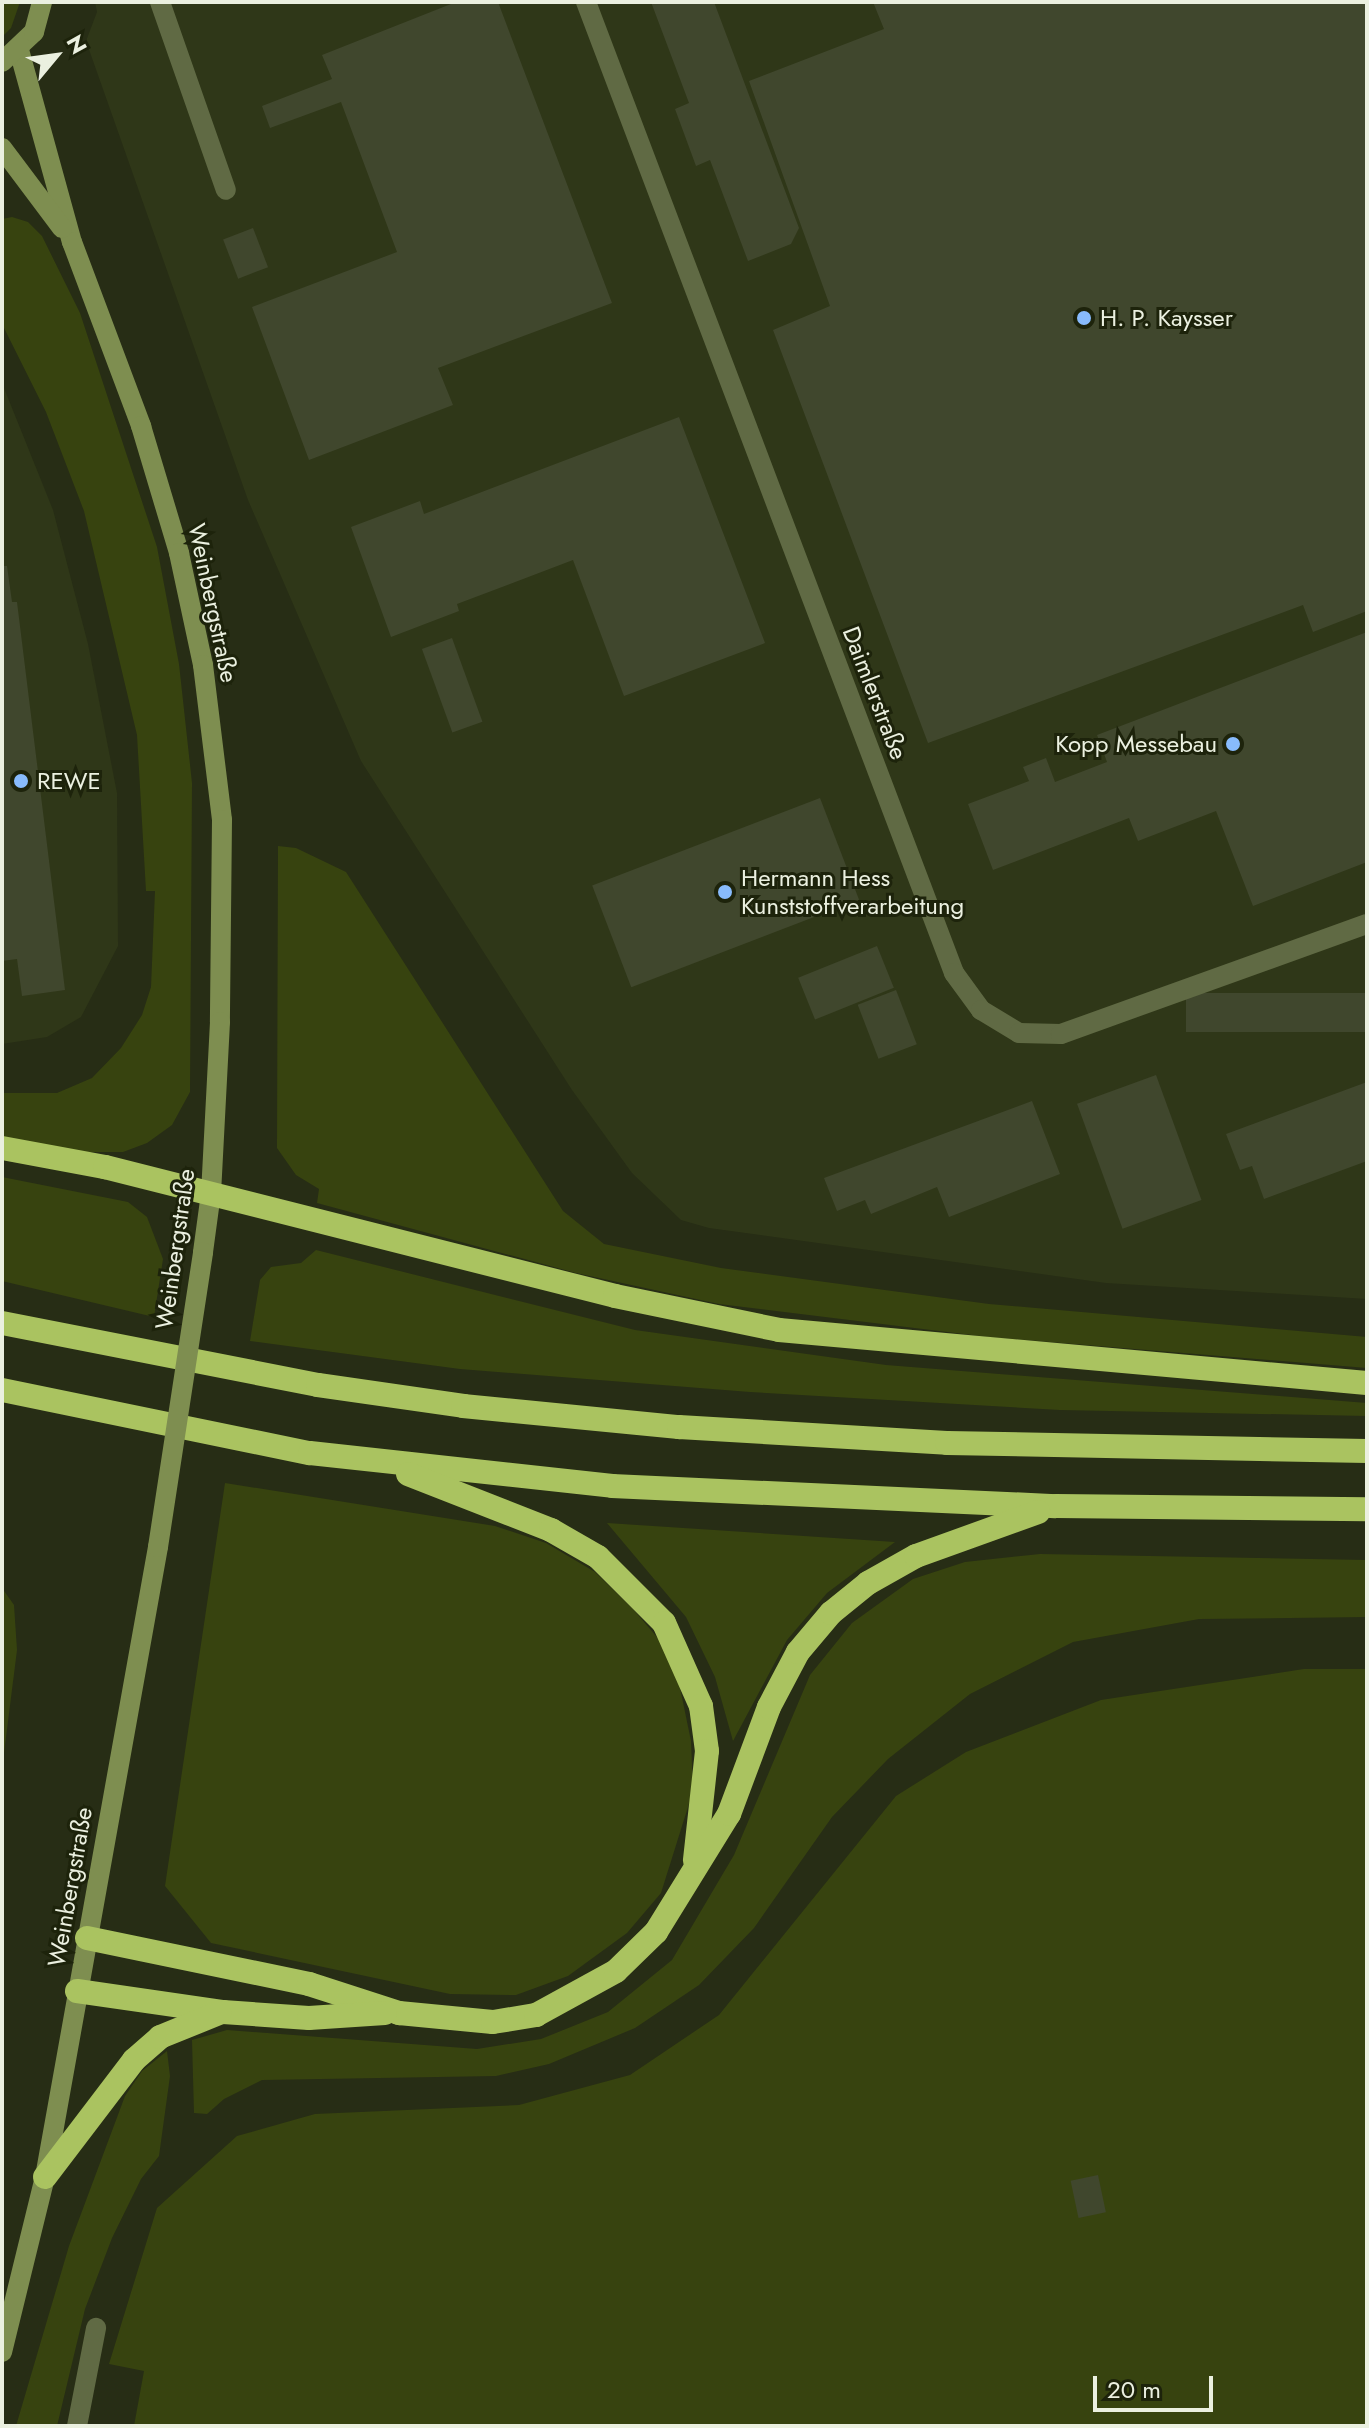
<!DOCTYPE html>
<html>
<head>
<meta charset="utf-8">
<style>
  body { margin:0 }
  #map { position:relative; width:1369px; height:2428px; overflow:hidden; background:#272d15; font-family:Jost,sans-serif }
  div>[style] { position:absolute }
  .built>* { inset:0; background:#2f3718 }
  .green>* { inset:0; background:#37430f }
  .building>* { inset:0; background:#40472d; transform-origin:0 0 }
  .lane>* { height:20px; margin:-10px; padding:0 10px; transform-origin:10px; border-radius:10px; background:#606a44 }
  .street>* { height:20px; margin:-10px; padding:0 10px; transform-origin:10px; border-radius:10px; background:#606a44 }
  .secondary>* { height:20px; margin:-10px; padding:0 10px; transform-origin:10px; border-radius:10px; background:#7e8e50 }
  .highway>* { height:24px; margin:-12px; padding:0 12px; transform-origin:12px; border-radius:12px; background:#aac360 }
  .secondary-bridge>* { height:20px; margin:-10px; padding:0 10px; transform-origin:10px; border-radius:10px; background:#7e8e50 }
  .dots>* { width:22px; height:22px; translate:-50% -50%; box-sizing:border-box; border:4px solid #1d230b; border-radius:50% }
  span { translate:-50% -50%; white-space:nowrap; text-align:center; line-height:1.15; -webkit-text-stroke:6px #1d230b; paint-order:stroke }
  .poi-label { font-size:24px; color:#ebf0e0 }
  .left { translate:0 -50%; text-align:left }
  .right { translate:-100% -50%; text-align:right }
  .street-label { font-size:24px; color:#ebf0e0 }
  .frame { position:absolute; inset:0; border:4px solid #ebf0e0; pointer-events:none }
  .north { position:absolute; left:16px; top:16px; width:80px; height:80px; -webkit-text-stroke:6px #1d230b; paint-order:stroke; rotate:61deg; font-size:22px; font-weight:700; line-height:32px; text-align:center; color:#ebf0e0 }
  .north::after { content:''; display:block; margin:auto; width:28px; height:36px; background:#ebf0e0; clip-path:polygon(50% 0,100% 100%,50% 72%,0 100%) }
  .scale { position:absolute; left:1093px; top:2376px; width:120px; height:36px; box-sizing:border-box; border:4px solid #ebf0e0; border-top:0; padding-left:10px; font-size:24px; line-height:28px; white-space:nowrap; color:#ebf0e0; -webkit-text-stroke:6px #1d230b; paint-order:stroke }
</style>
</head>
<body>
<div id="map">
  <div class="built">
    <div style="clip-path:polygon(95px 2px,1367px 2px,1367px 1299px,1106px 1283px,709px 1228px,681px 1220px,632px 1173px,572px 1090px,361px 761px,248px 500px,86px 41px,97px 12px)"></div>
    <div style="clip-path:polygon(2px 383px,53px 510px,88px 644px,117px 793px,118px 946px,81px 1017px,47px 1037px,2px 1044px)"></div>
  </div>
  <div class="green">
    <div style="clip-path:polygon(2px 2px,20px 2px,11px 28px,2px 37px)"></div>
    <div style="clip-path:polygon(12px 217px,28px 222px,42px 236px,80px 313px,157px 547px,179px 664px,192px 783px,190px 1092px,172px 1125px,147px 1143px,123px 1152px,85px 1152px,2px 1137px,2px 1093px,57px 1093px,92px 1078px,121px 1048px,142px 1015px,151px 987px,155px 891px,146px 891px,137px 735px,84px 511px,46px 412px,2px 324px,2px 219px)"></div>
    <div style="clip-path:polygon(278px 846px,296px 848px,346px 872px,563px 1211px,604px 1244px,721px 1268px,989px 1304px,1367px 1337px,1367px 1368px,988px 1337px,719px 1304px,576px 1273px,317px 1203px,319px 1189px,296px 1175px,277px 1148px)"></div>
    <div style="clip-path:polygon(2px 1177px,128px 1202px,147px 1217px,163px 1259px,154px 1317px,2px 1281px)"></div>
    <div style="clip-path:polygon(316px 1250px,635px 1330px,886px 1365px,1367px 1403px,1367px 1416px,1060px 1410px,750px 1392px,460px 1369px,250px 1341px,260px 1280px,271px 1267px,301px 1263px)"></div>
    <div style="clip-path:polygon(225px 1483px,495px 1526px,546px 1543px,595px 1572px,633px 1609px,662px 1643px,679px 1683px,691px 1741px,693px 1791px,661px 1893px,627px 1933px,568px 1976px,516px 1995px,450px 1994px,211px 1943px,165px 1886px)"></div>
    <div style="clip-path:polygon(607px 1523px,895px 1542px,827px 1593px,787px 1640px,733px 1741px,715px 1677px,686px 1617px)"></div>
    <div style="clip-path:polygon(1040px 1554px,1367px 1560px,1367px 1617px,1199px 1619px,1073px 1642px,970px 1694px,888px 1759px,832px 1817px,754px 1928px,699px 1985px,635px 2028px,549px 2064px,496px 2076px,262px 2080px,224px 2099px,207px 2114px,194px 2113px,192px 2040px,227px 2030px,477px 2049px,541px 2039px,608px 2012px,672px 1960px,734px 1855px,810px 1675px,852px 1623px,913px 1579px,965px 1562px)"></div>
    <div style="clip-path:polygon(2px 1588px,14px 1605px,17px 1650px,2px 1769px)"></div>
    <div style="clip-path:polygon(1304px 1669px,1367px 1669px,1367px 2426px,134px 2426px,144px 2371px,109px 2364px,157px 2208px,237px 2136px,315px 2114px,519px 2105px,630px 2075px,719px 2015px,896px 1796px,966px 1752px,1101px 1700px)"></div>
    <div style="clip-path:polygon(167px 2051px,170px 2076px,159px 2156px,141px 2179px,112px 2238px,85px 2309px,57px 2426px,16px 2426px,69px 2246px,125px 2096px,142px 2071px)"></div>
  </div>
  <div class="building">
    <div style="clip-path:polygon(456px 2px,498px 2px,612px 303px,438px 368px,453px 405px,309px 460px,252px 307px,397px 252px,341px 102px,270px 128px,262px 106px,332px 79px,322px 55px)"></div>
    <div style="clip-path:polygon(651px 2px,714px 2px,799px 228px,791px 244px,748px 261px,710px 160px,696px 166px,675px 109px,689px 103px)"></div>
    <div style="clip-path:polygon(873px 2px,1367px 2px,1367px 611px,1313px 632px,1303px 605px,928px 743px,773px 330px,830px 306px,749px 81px,884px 29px)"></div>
    <div style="left:253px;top:228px;width:42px;height:32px;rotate:69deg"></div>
    <div style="clip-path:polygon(679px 417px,765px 643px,624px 696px,573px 560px,457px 604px,459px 611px,391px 637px,351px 527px,420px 501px,424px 514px)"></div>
    <div style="clip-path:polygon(2px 566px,7px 566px,12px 602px,17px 602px,65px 990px,22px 996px,17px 959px,2px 961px)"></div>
    <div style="clip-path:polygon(1367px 632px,1367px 862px,1253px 906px,1216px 811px,1138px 841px,1129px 818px,993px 870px,968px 804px,1029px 781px,1023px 767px,1046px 758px,1055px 782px,1107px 762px,1097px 735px)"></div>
    <div style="left:452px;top:638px;width:89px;height:32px;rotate:70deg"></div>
    <div style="left:820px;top:798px;width:109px;height:244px;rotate:69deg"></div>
    <div style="left:877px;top:946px;width:45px;height:85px;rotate:68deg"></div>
    <div style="left:896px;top:990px;width:58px;height:41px;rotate:69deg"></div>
    <div style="left:1367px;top:993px;width:39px;height:181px;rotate:90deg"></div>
    <div style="left:1156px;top:1075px;width:133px;height:84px;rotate:70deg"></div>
    <div style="clip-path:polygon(1367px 1082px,1367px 1161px,1264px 1199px,1252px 1166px,1240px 1170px,1226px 1134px)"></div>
    <div style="clip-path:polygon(1032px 1101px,1060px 1174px,949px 1217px,937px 1187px,871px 1214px,865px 1200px,837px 1211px,824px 1178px)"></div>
    <div style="left:1098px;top:2175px;width:38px;height:28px;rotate:78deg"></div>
  </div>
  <div class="lane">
    <div style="left:160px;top:2px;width:199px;rotate:70.7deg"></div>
    <div style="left:77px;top:2426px;width:100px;rotate:-79deg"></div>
  </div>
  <div class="street">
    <div style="left:586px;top:2px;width:1038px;rotate:69.24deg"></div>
    <div style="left:954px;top:973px;width:46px;rotate:53.9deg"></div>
    <div style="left:981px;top:1010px;width:44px;rotate:31.2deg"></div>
    <div style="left:1019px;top:1033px;width:42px;rotate:1.4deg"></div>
    <div style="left:1061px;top:1034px;width:325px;rotate:-19.8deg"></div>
  </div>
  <div class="secondary">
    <div style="left:19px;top:50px;width:199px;rotate:74.6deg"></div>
    <div style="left:72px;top:242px;width:197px;rotate:69.4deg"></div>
    <div style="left:141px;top:426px;width:133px;rotate:73.3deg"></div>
    <div style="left:179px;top:553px;width:115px;rotate:77.9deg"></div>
    <div style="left:203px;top:665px;width:156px;rotate:83deg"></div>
    <div style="left:222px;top:820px;width:202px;rotate:90.6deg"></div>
    <div style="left:220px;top:1022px;width:171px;rotate:93deg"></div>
    <div style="left:211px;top:1193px;width:60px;rotate:97.7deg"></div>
    <div style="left:2px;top:62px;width:44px;rotate:-43.2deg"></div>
    <div style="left:34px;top:32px;width:31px;rotate:-75deg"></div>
    <div style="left:2px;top:148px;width:100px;rotate:53.1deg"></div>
    <div style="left:2px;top:2352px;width:180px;rotate:-76.2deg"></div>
    <div style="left:45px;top:2177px;width:640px;rotate:-79.83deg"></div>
  </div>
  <div class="highway">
    <div style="left:2px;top:1148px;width:105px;rotate:10.5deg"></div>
    <div style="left:105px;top:1167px;width:526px;rotate:14.19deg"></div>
    <div style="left:615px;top:1296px;width:167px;rotate:11.7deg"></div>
    <div style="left:779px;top:1330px;width:590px;rotate:5.15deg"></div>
    <div style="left:2px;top:1323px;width:322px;rotate:11.1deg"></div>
    <div style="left:318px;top:1385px;width:147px;rotate:8.2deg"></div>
    <div style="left:463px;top:1406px;width:217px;rotate:5.6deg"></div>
    <div style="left:679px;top:1427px;width:268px;rotate:3.4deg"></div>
    <div style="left:947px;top:1443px;width:420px;rotate:1.1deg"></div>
    <div style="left:2px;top:1390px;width:314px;rotate:11.6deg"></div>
    <div style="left:310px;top:1453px;width:304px;rotate:6.2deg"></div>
    <div style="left:612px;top:1486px;width:444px;rotate:2.6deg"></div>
    <div style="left:1056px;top:1506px;width:311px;rotate:0.6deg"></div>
    <div style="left:408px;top:1474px;width:154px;rotate:21.4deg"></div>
    <div style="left:551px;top:1530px;width:54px;rotate:29.9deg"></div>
    <div style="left:598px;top:1557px;width:93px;rotate:45deg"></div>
    <div style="left:664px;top:1623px;width:91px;rotate:66deg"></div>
    <div style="left:701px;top:1706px;width:45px;rotate:82.4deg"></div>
    <div style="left:707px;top:1751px;width:110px;rotate:96.3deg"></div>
    <div style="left:87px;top:1938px;width:227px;rotate:11.7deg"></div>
    <div style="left:309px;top:1984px;width:95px;rotate:17.9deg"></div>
    <div style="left:399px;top:2013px;width:94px;rotate:5.5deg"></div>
    <div style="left:493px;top:2022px;width:44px;rotate:-9.2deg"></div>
    <div style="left:536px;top:2015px;width:91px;rotate:-28.8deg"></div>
    <div style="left:616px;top:1971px;width:56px;rotate:-44.3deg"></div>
    <div style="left:656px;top:1932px;width:139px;rotate:-58.3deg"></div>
    <div style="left:729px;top:1814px;width:114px;rotate:-69.5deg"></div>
    <div style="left:769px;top:1707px;width:62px;rotate:-62.2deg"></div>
    <div style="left:798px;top:1652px;width:51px;rotate:-49.8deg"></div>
    <div style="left:831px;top:1613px;width:48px;rotate:-39deg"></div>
    <div style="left:868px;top:1583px;width:55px;rotate:-29.4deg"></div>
    <div style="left:916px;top:1556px;width:130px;rotate:-19.8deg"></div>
    <div style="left:77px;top:1991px;width:148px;rotate:8.2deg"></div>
    <div style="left:223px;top:2012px;width:86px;rotate:4deg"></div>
    <div style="left:309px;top:2018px;width:76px;rotate:-3.8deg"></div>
    <div style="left:45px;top:2177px;width:147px;rotate:-52.7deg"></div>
    <div style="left:134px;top:2060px;width:35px;rotate:-41deg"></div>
    <div style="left:160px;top:2037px;width:64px;rotate:-22.1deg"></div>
  </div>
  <div class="secondary-bridge">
    <div style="left:158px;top:1547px;width:298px;rotate:-81.3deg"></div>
  </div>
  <div class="dots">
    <div style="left:1084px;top:318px;background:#88bbfc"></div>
    <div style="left:1233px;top:744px;background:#88bbfc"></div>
    <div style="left:21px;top:781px;background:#88bbfc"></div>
    <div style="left:725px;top:892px;background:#88bbfc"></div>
  </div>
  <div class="poi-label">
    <span class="left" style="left:1100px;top:318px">H. P. Kaysser</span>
    <span class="right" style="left:1217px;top:744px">Kopp Messebau</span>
    <span class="left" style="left:37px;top:781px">REWE</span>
    <span class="left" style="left:741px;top:892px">Hermann Hess<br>Kunststoffverarbeitung</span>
  </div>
  <div class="street-label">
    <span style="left:213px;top:603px;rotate:78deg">Weinbergstraße</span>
    <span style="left:875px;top:693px;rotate:69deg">Daimlerstraße</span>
    <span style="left:175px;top:1249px;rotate:-82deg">Weinbergstraße</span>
    <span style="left:70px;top:1887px;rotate:-80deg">Weinbergstraße</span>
  </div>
  <div class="frame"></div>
  <div class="north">N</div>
  <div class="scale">20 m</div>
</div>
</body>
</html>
